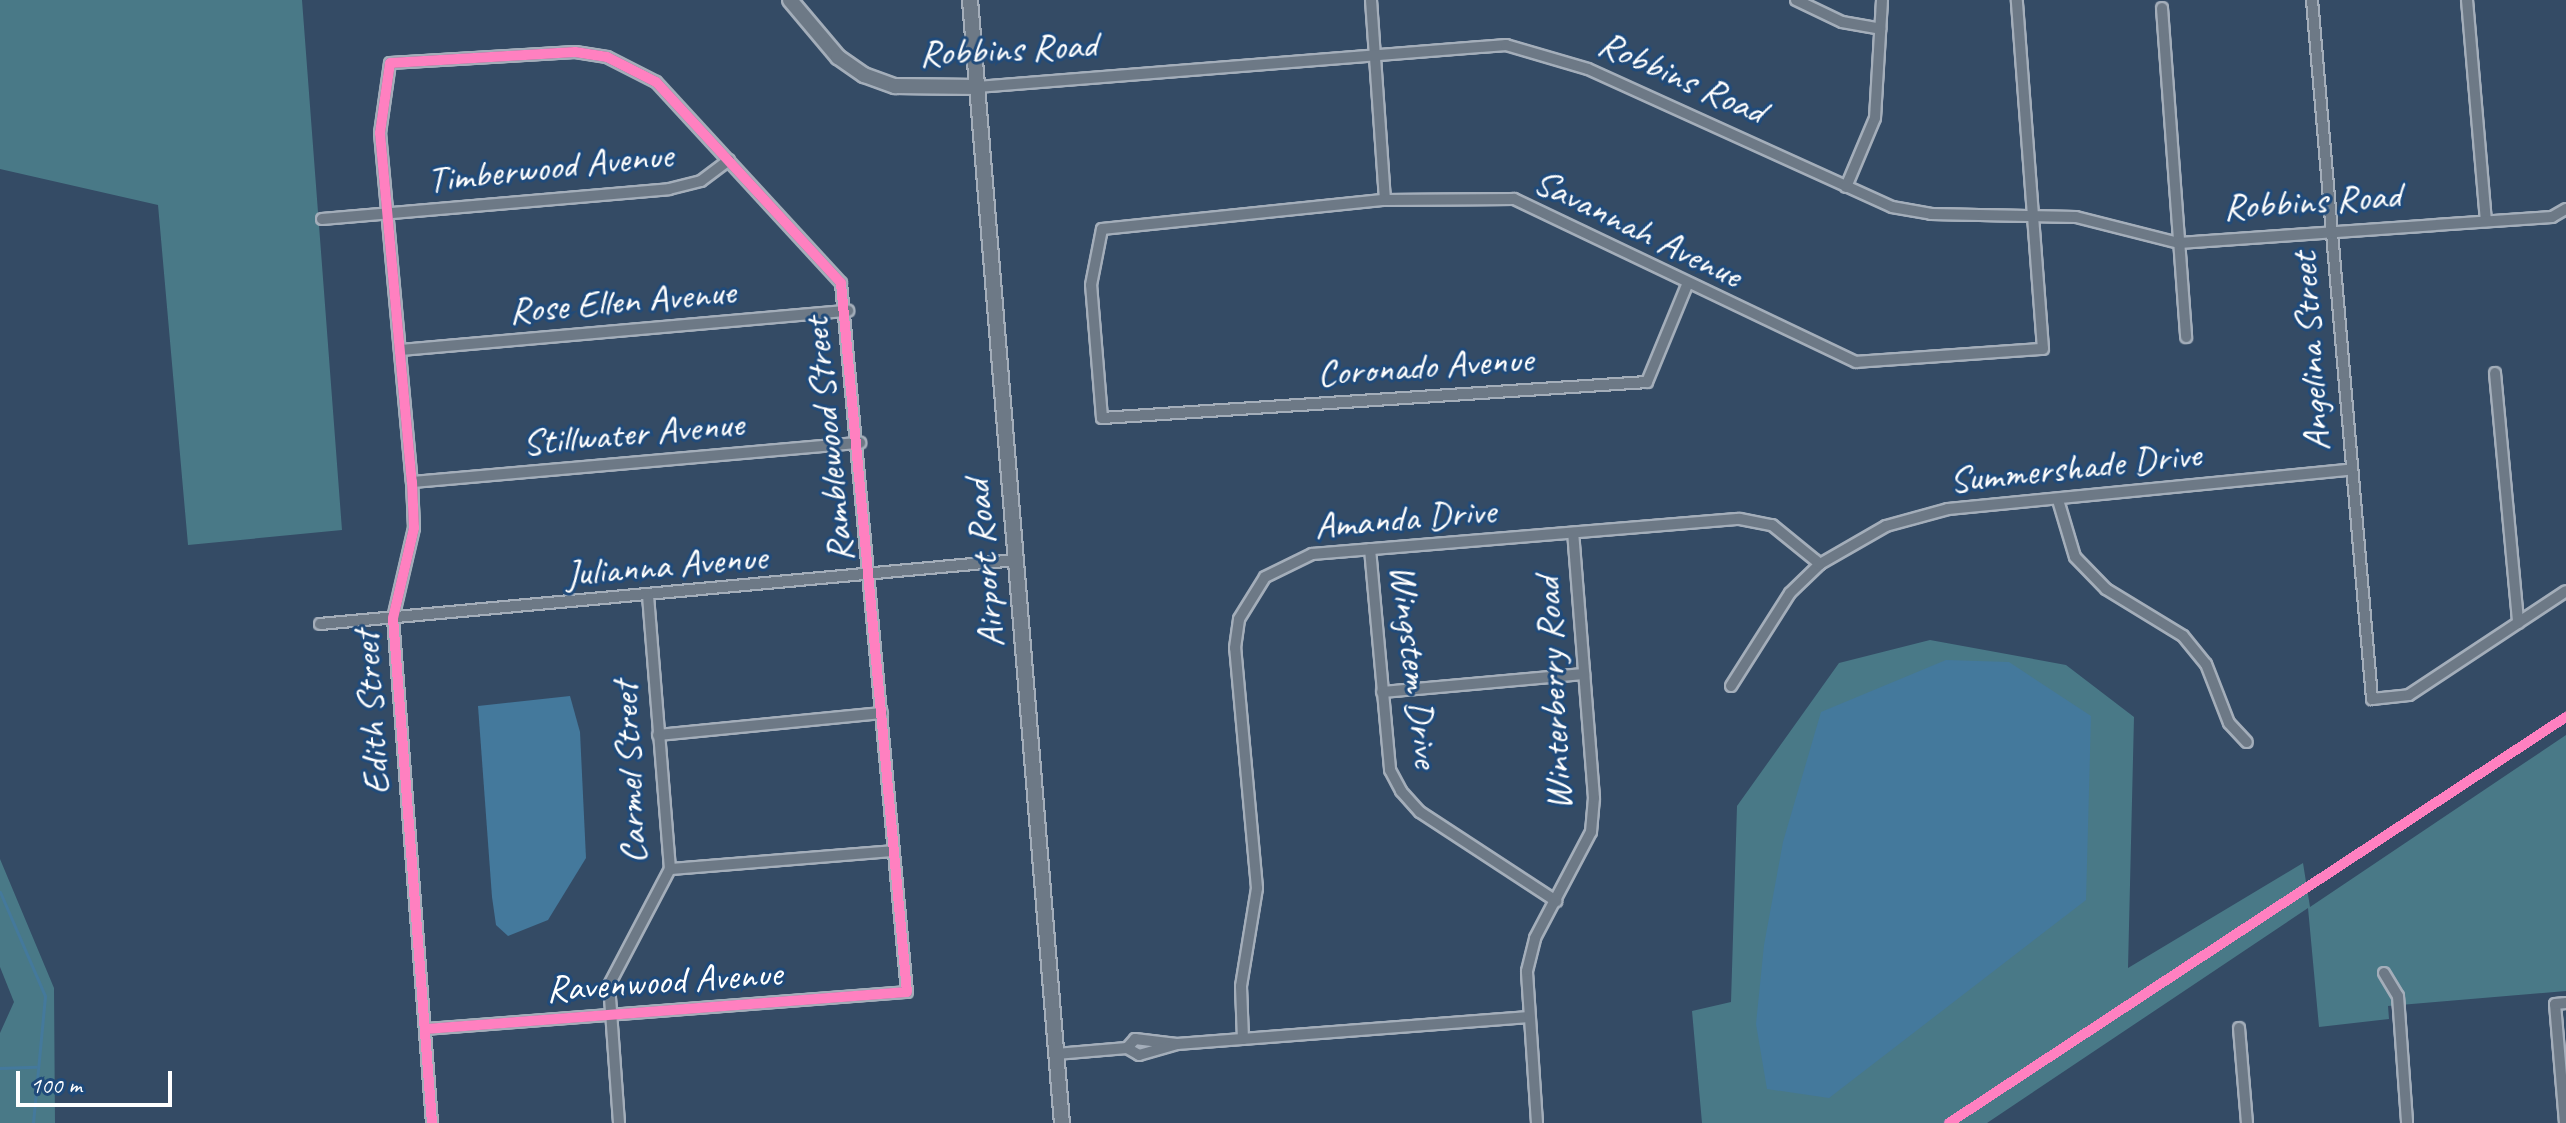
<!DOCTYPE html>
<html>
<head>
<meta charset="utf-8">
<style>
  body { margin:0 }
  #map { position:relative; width:2566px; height:1123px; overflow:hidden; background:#344b65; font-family:Caveat,sans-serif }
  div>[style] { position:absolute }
  .green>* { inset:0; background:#497987 }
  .water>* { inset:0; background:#44799c }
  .stream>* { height:3px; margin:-1.5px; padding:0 1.5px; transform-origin:1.5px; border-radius:1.5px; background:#44799c }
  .roads { filter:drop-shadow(2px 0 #a4aeba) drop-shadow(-2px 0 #a4aeba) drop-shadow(0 2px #a4aeba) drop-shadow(0 -2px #a4aeba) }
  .street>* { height:10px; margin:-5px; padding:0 5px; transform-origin:5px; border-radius:5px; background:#6d7986 }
  .secondary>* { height:14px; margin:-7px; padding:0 7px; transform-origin:7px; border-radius:7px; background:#6d7986 }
  .cycleway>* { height:10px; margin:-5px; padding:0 5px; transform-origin:5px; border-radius:5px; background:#ff80c0 }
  span { translate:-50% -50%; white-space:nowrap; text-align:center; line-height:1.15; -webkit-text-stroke:6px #1f4a7a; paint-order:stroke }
  .street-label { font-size:38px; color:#fff }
  .scale { position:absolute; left:16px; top:1071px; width:156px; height:36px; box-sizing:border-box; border:4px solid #fff; border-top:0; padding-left:10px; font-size:24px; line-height:28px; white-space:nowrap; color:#fff; -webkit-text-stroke:6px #1f4a7a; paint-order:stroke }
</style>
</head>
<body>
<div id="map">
  <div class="green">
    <div style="clip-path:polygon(0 0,302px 0,342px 530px,188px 545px,158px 205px,0 169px)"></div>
    <div style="clip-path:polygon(1930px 640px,2066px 665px,2134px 717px,2128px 968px,2303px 863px,2310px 907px,2566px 735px,2566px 991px,2388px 1006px,2389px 1019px,2319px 1027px,2308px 908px,1987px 1123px,1702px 1123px,1692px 1011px,1731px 1002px,1737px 806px,1839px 663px)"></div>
    <div style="clip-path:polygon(0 859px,54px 988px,55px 1123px,0 1123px,0 1033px,14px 1002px,0 967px)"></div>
  </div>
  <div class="water">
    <div style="clip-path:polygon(1946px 660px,2009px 662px,2091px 716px,2086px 900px,1829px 1098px,1767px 1089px,1756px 1024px,1764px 945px,1783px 842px,1821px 712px)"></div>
    <div style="clip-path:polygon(570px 696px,580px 732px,586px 858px,548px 920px,508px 936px,496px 925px,492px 897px,478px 706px)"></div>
  </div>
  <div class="stream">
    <div style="left:0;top:892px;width:113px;rotate:66.6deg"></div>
    <div style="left:45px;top:996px;width:128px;rotate:95.4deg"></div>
    <div style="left:0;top:1068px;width:36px;rotate:-2deg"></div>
  </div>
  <div class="roads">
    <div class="street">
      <div style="left:1371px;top:0;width:200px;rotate:86deg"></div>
      <div style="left:1796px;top:0;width:51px;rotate:25.6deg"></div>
      <div style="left:1842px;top:22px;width:39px;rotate:10deg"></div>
      <div style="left:2312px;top:0;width:702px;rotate:85.09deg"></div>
      <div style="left:2372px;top:699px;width:37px;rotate:-6deg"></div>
      <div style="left:2409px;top:695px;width:188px;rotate:-33.5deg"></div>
      <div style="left:2467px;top:0;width:222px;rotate:85.1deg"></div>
      <div style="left:2162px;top:8px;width:330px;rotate:85.8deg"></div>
      <div style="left:977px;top:87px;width:531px;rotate:-4.54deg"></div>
      <div style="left:1506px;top:45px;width:85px;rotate:16.3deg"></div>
      <div style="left:1588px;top:69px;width:334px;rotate:24.4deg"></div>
      <div style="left:1892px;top:207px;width:40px;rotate:10deg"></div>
      <div style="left:1931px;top:214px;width:145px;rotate:1.2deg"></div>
      <div style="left:2076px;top:217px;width:106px;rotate:14.2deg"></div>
      <div style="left:2179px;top:243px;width:374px;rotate:-4deg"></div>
      <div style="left:2552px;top:217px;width:16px;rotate:-30deg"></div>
      <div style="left:1846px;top:187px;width:75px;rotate:-67.2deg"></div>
      <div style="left:1875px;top:118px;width:118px;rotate:-86.6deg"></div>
      <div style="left:322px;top:219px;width:348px;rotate:-4.9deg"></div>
      <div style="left:669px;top:189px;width:33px;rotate:-14deg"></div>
      <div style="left:701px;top:181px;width:35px;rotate:-37deg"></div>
      <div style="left:1687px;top:285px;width:105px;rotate:112.4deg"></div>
      <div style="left:1647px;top:382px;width:546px;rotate:176.22deg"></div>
      <div style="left:1102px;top:418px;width:133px;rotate:-94.7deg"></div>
      <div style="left:1091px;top:285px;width:57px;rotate:-78.9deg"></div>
      <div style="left:1102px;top:229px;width:284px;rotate:-5.9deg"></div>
      <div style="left:1385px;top:200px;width:129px;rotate:-0.4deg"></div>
      <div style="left:1514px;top:199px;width:379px;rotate:25.5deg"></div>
      <div style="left:1856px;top:362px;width:187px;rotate:-4deg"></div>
      <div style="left:2043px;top:349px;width:350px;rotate:-94.3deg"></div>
      <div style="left:400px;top:350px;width:450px;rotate:-5deg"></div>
      <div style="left:2495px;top:373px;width:251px;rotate:84.7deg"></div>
      <div style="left:412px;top:482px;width:450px;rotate:-5deg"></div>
      <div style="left:2058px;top:500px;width:59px;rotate:73.4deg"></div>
      <div style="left:2075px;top:557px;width:45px;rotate:45.9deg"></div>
      <div style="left:2106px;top:589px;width:90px;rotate:31.4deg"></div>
      <div style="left:2183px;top:636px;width:36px;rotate:51deg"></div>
      <div style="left:2206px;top:664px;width:63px;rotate:68.7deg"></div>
      <div style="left:2229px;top:723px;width:26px;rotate:47deg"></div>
      <div style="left:1370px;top:549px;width:222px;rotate:84.8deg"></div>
      <div style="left:1390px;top:770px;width:24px;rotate:62deg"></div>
      <div style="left:1401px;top:791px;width:28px;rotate:48deg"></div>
      <div style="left:1420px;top:812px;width:163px;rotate:33.2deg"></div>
      <div style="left:320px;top:624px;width:699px;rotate:-5.25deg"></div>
      <div style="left:1731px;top:686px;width:110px;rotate:-57.6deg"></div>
      <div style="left:1790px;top:593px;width:42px;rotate:-44deg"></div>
      <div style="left:1820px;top:564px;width:76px;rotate:-29.9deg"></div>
      <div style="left:1886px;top:526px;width:64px;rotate:-15.3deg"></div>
      <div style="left:1948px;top:509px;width:403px;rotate:-5.6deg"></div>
      <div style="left:1382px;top:692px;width:203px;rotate:-5.1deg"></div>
      <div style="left:658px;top:735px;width:225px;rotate:-5.6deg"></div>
      <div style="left:670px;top:869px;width:224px;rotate:-4.6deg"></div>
      <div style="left:2384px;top:973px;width:27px;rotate:59deg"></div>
      <div style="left:2398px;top:996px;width:127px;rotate:85.9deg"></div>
      <div style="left:2239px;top:1028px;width:95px;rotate:85.2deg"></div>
      <div style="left:426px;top:1029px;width:482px;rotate:-4.4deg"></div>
      <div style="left:907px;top:992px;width:712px;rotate:-95.32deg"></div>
      <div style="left:841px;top:283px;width:273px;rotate:-132.6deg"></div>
      <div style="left:656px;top:82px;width:55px;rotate:-153deg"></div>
      <div style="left:607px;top:57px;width:32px;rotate:-171deg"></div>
      <div style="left:575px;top:52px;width:185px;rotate:176.6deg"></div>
      <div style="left:390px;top:63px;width:71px;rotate:98.1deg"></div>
      <div style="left:380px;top:133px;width:350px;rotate:84.8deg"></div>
      <div style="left:412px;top:482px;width:46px;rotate:87.5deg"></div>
      <div style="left:414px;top:528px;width:92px;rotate:103.1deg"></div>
      <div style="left:393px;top:618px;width:507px;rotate:85.58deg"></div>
      <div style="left:1243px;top:1039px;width:53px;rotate:-92.2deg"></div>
      <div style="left:1241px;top:986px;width:99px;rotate:-80.7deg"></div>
      <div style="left:1257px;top:888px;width:241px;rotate:-95.2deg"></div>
      <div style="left:1235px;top:648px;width:29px;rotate:-82deg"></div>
      <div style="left:1239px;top:619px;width:49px;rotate:-58.2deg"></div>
      <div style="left:1265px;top:577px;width:52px;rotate:-26.1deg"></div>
      <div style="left:1312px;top:554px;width:429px;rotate:-4.7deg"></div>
      <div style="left:1740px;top:519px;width:33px;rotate:11deg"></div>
      <div style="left:1772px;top:525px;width:62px;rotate:39.1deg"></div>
      <div style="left:1127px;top:1048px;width:12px;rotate:-48deg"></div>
      <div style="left:1135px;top:1039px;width:42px;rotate:6.8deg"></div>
      <div style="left:1177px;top:1044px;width:353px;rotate:-4.4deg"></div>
      <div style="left:1056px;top:1054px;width:71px;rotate:-4.8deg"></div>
      <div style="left:1127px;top:1048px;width:14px;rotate:30deg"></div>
      <div style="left:1139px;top:1055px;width:40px;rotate:-16deg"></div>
      <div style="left:619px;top:1123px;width:138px;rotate:-94.1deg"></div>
      <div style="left:609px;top:985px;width:131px;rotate:-62.3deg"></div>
      <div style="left:670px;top:869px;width:274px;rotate:-94.6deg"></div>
      <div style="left:1537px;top:1123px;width:152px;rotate:-93.8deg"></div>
      <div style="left:1527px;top:971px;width:34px;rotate:-76deg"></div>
      <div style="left:1535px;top:938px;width:120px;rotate:-62.2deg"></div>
      <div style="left:1591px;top:832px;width:34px;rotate:-85deg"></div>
      <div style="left:1594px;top:798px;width:266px;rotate:-94.5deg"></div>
      <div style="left:2565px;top:1123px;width:119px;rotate:-94.8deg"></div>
      <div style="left:2555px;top:1004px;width:11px;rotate:-5deg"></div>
    </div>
    <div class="secondary">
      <div style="left:790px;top:0;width:75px;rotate:49.9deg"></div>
      <div style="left:838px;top:57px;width:32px;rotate:35deg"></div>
      <div style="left:864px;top:75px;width:33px;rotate:20deg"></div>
      <div style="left:895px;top:86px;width:82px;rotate:0.7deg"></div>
      <div style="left:970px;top:0;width:1127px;rotate:85.32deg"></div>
    </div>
  </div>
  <div class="cycleway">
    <div style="left:426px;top:1029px;width:482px;rotate:-4.4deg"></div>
    <div style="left:907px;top:992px;width:712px;rotate:-95.32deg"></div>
    <div style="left:841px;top:283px;width:273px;rotate:-132.6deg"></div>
    <div style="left:656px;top:82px;width:55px;rotate:-153deg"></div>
    <div style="left:607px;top:57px;width:32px;rotate:-171deg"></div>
    <div style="left:575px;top:52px;width:185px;rotate:176.6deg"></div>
    <div style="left:390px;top:63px;width:71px;rotate:98.1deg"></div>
    <div style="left:380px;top:133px;width:350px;rotate:84.8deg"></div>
    <div style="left:412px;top:482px;width:46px;rotate:87.5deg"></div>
    <div style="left:414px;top:528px;width:92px;rotate:103.1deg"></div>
    <div style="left:393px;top:618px;width:507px;rotate:85.58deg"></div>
    <div style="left:1949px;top:1123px;width:739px;rotate:-33.35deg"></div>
  </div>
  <div class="street-label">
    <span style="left:1008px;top:49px;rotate:-3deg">Robbins Road</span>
    <span style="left:1682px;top:77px;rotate:24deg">Robbins Road</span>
    <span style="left:550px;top:167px;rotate:-6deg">Timberwood Avenue</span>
    <span style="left:2312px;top:201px;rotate:-4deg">Robbins Road</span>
    <span style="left:1638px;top:228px;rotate:26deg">Savannah Avenue</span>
    <span style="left:622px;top:301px;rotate:-5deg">Rose Ellen Avenue</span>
    <span style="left:2310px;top:352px;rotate:-94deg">Angelina Street</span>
    <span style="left:1425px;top:366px;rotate:-4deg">Coronado Avenue</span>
    <span style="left:633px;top:433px;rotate:-5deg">Stillwater Avenue</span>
    <span style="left:828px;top:440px;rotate:-96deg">Ramblewood Street</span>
    <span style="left:2075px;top:467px;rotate:-6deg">Summershade Drive</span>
    <span style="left:1405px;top:518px;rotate:-5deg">Amanda Drive</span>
    <span style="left:984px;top:564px;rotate:-95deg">Airport Road</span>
    <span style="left:666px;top:565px;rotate:-5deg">Julianna Avenue</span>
    <span style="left:1415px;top:666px;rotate:83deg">Wingstem Drive</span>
    <span style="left:1553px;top:694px;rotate:-93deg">Winterberry Road</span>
    <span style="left:371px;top:713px;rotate:-94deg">Edith Street</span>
    <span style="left:629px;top:773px;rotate:-93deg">Carmel Street</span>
    <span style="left:664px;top:981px;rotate:-4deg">Ravenwood Avenue</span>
  </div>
  <div class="scale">100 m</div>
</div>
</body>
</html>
